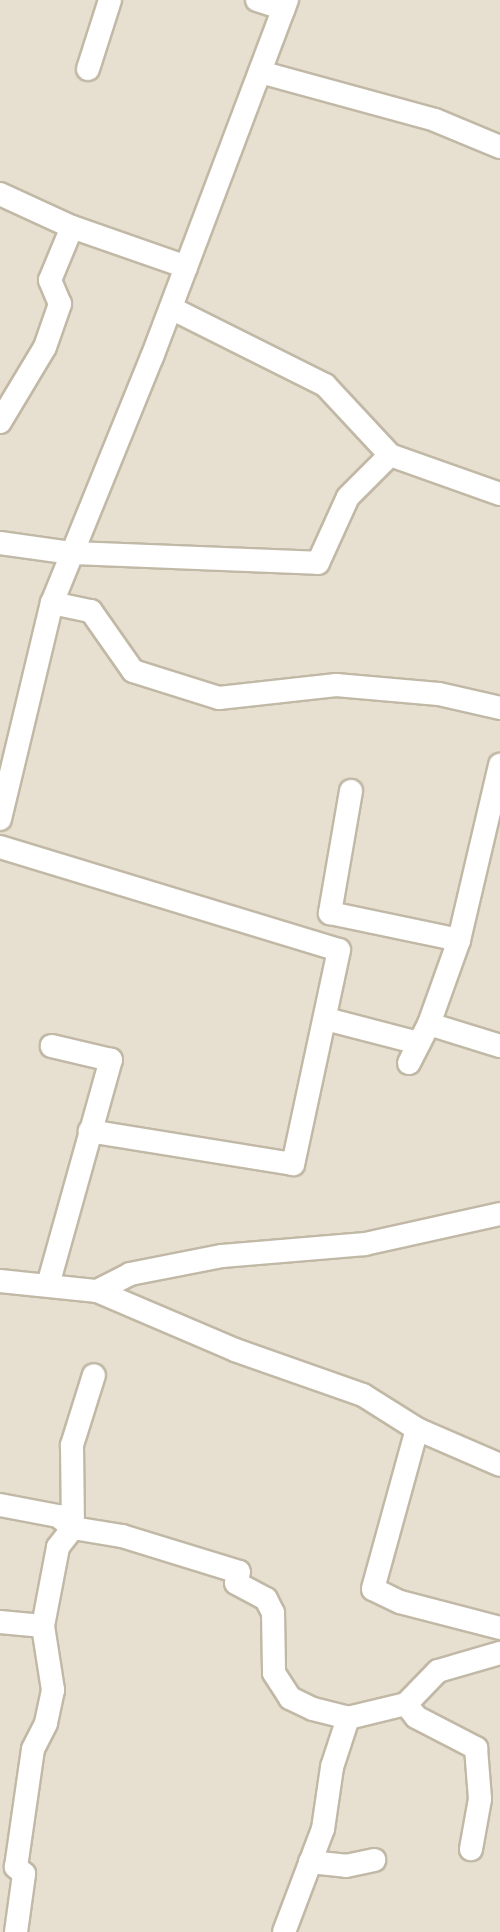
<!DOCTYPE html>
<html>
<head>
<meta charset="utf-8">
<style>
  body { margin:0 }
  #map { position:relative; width:500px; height:1932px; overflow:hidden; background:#f3ede1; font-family:"PT Sans",sans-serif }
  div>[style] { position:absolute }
  .residential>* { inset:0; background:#e7dfcf; transform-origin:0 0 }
  .roads { filter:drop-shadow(2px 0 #c1b8a6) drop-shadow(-2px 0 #c1b8a6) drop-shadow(0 2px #c1b8a6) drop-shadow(0 -2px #c1b8a6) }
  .street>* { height:22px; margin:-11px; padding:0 11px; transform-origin:11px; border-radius:11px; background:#fff }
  span { translate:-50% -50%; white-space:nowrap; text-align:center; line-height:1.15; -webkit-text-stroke:4.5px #fff; paint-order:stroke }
</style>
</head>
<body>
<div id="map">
  <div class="residential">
    <div style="left:0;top:0;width:500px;height:1932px"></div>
  </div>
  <div class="roads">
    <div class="street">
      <div style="left:257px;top:0;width:28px;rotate:18deg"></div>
      <div style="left:88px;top:69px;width:72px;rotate:-72.3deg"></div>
      <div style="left:260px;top:72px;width:181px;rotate:15.3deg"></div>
      <div style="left:435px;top:120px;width:70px;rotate:22.6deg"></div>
      <div style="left:0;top:194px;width:79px;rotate:24.6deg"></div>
      <div style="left:72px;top:227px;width:121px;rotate:19.3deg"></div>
      <div style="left:171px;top:308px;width:172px;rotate:26.6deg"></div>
      <div style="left:325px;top:385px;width:96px;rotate:47.1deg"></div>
      <div style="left:390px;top:455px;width:117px;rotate:19.5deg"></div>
      <div style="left:0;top:422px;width:87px;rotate:-59deg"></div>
      <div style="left:45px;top:347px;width:46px;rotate:-70.8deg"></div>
      <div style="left:60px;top:304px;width:26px;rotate:-113deg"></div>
      <div style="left:50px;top:280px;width:57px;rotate:-67.5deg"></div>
      <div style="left:0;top:543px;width:73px;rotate:7.9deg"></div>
      <div style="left:72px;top:553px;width:246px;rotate:2.3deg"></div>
      <div style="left:318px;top:563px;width:72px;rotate:-65.6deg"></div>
      <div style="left:348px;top:497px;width:59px;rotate:-45deg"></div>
      <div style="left:52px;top:603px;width:40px;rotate:12deg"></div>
      <div style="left:91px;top:611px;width:73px;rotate:55deg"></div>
      <div style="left:133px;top:671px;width:90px;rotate:17.4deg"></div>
      <div style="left:219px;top:698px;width:118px;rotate:-6.3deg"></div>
      <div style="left:336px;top:685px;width:103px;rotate:5deg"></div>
      <div style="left:439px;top:694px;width:63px;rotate:12.9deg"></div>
      <div style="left:351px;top:791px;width:124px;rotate:99.8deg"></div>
      <div style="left:330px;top:913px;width:132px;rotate:11.8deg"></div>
      <div style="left:0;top:819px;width:222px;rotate:-76.5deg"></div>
      <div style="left:52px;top:603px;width:266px;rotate:-67.9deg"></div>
      <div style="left:152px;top:357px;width:382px;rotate:-69.3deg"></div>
      <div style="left:0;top:847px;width:354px;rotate:16.9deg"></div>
      <div style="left:339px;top:950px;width:219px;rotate:102.1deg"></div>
      <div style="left:293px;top:1164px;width:206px;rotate:-170.8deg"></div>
      <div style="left:326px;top:1019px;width:96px;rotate:14.5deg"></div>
      <div style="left:429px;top:1024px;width:74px;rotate:17.2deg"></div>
      <div style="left:409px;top:1063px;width:44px;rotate:-62.9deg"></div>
      <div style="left:429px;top:1024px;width:89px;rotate:-70.3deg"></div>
      <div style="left:459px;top:940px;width:180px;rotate:-76.8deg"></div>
      <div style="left:0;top:1281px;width:98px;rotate:5.9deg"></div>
      <div style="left:97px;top:1291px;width:150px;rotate:23.1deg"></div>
      <div style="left:235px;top:1350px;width:136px;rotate:19.4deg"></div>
      <div style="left:363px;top:1395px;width:64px;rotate:32.2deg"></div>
      <div style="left:417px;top:1429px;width:90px;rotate:23.4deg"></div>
      <div style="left:48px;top:1285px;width:234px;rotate:-74.4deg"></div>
      <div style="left:111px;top:1060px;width:61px;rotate:-166.7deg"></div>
      <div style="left:97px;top:1291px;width:37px;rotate:-27deg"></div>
      <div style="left:130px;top:1274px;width:94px;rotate:-11.1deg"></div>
      <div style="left:222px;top:1256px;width:144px;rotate:-4.8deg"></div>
      <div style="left:365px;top:1244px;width:138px;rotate:-12.5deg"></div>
      <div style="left:417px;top:1429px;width:166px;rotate:105.4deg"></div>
      <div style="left:373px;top:1589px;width:30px;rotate:26deg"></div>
      <div style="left:400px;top:1602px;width:103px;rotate:14.6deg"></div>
      <div style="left:0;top:1505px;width:59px;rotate:10.7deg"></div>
      <div style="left:58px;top:1516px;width:19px;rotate:39deg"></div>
      <div style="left:73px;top:1528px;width:50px;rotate:9.3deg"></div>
      <div style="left:122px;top:1536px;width:122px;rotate:17.1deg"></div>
      <div style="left:239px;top:1572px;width:11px;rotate:105deg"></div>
      <div style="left:236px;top:1583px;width:34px;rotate:28deg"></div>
      <div style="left:266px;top:1599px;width:16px;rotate:63deg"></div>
      <div style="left:273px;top:1613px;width:60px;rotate:89deg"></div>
      <div style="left:274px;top:1673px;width:30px;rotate:57deg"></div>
      <div style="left:290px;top:1698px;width:25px;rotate:26deg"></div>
      <div style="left:313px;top:1709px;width:36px;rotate:14deg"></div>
      <div style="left:348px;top:1718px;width:60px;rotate:-13.6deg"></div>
      <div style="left:406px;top:1704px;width:46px;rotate:-45.9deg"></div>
      <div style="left:438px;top:1671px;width:65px;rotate:-16.2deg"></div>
      <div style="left:0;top:1622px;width:43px;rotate:5.3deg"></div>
      <div style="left:406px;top:1704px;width:16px;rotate:52deg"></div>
      <div style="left:416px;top:1717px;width:68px;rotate:27.3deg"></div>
      <div style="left:476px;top:1748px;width:51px;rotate:85.5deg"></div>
      <div style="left:480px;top:1799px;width:51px;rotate:100.2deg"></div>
      <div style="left:310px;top:1862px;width:36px;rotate:6deg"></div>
      <div style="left:346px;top:1866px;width:29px;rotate:-12deg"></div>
      <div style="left:16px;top:1932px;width:59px;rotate:-82.1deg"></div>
      <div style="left:24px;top:1874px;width:11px;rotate:-139deg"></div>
      <div style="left:16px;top:1867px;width:119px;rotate:-81.8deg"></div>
      <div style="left:33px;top:1749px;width:29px;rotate:-63deg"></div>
      <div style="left:46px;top:1723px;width:34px;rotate:-78deg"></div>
      <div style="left:53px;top:1690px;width:65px;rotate:-98.9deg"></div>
      <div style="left:43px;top:1626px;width:80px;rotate:-79.2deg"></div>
      <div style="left:58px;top:1547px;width:24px;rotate:-52deg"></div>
      <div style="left:73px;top:1528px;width:83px;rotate:-90.7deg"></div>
      <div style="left:72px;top:1445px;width:73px;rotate:-72.6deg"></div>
      <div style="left:284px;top:1932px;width:110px;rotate:-69.3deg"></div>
      <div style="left:323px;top:1829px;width:63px;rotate:-81.7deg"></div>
      <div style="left:332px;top:1767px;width:52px;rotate:-71.9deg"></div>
    </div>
  </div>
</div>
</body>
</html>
